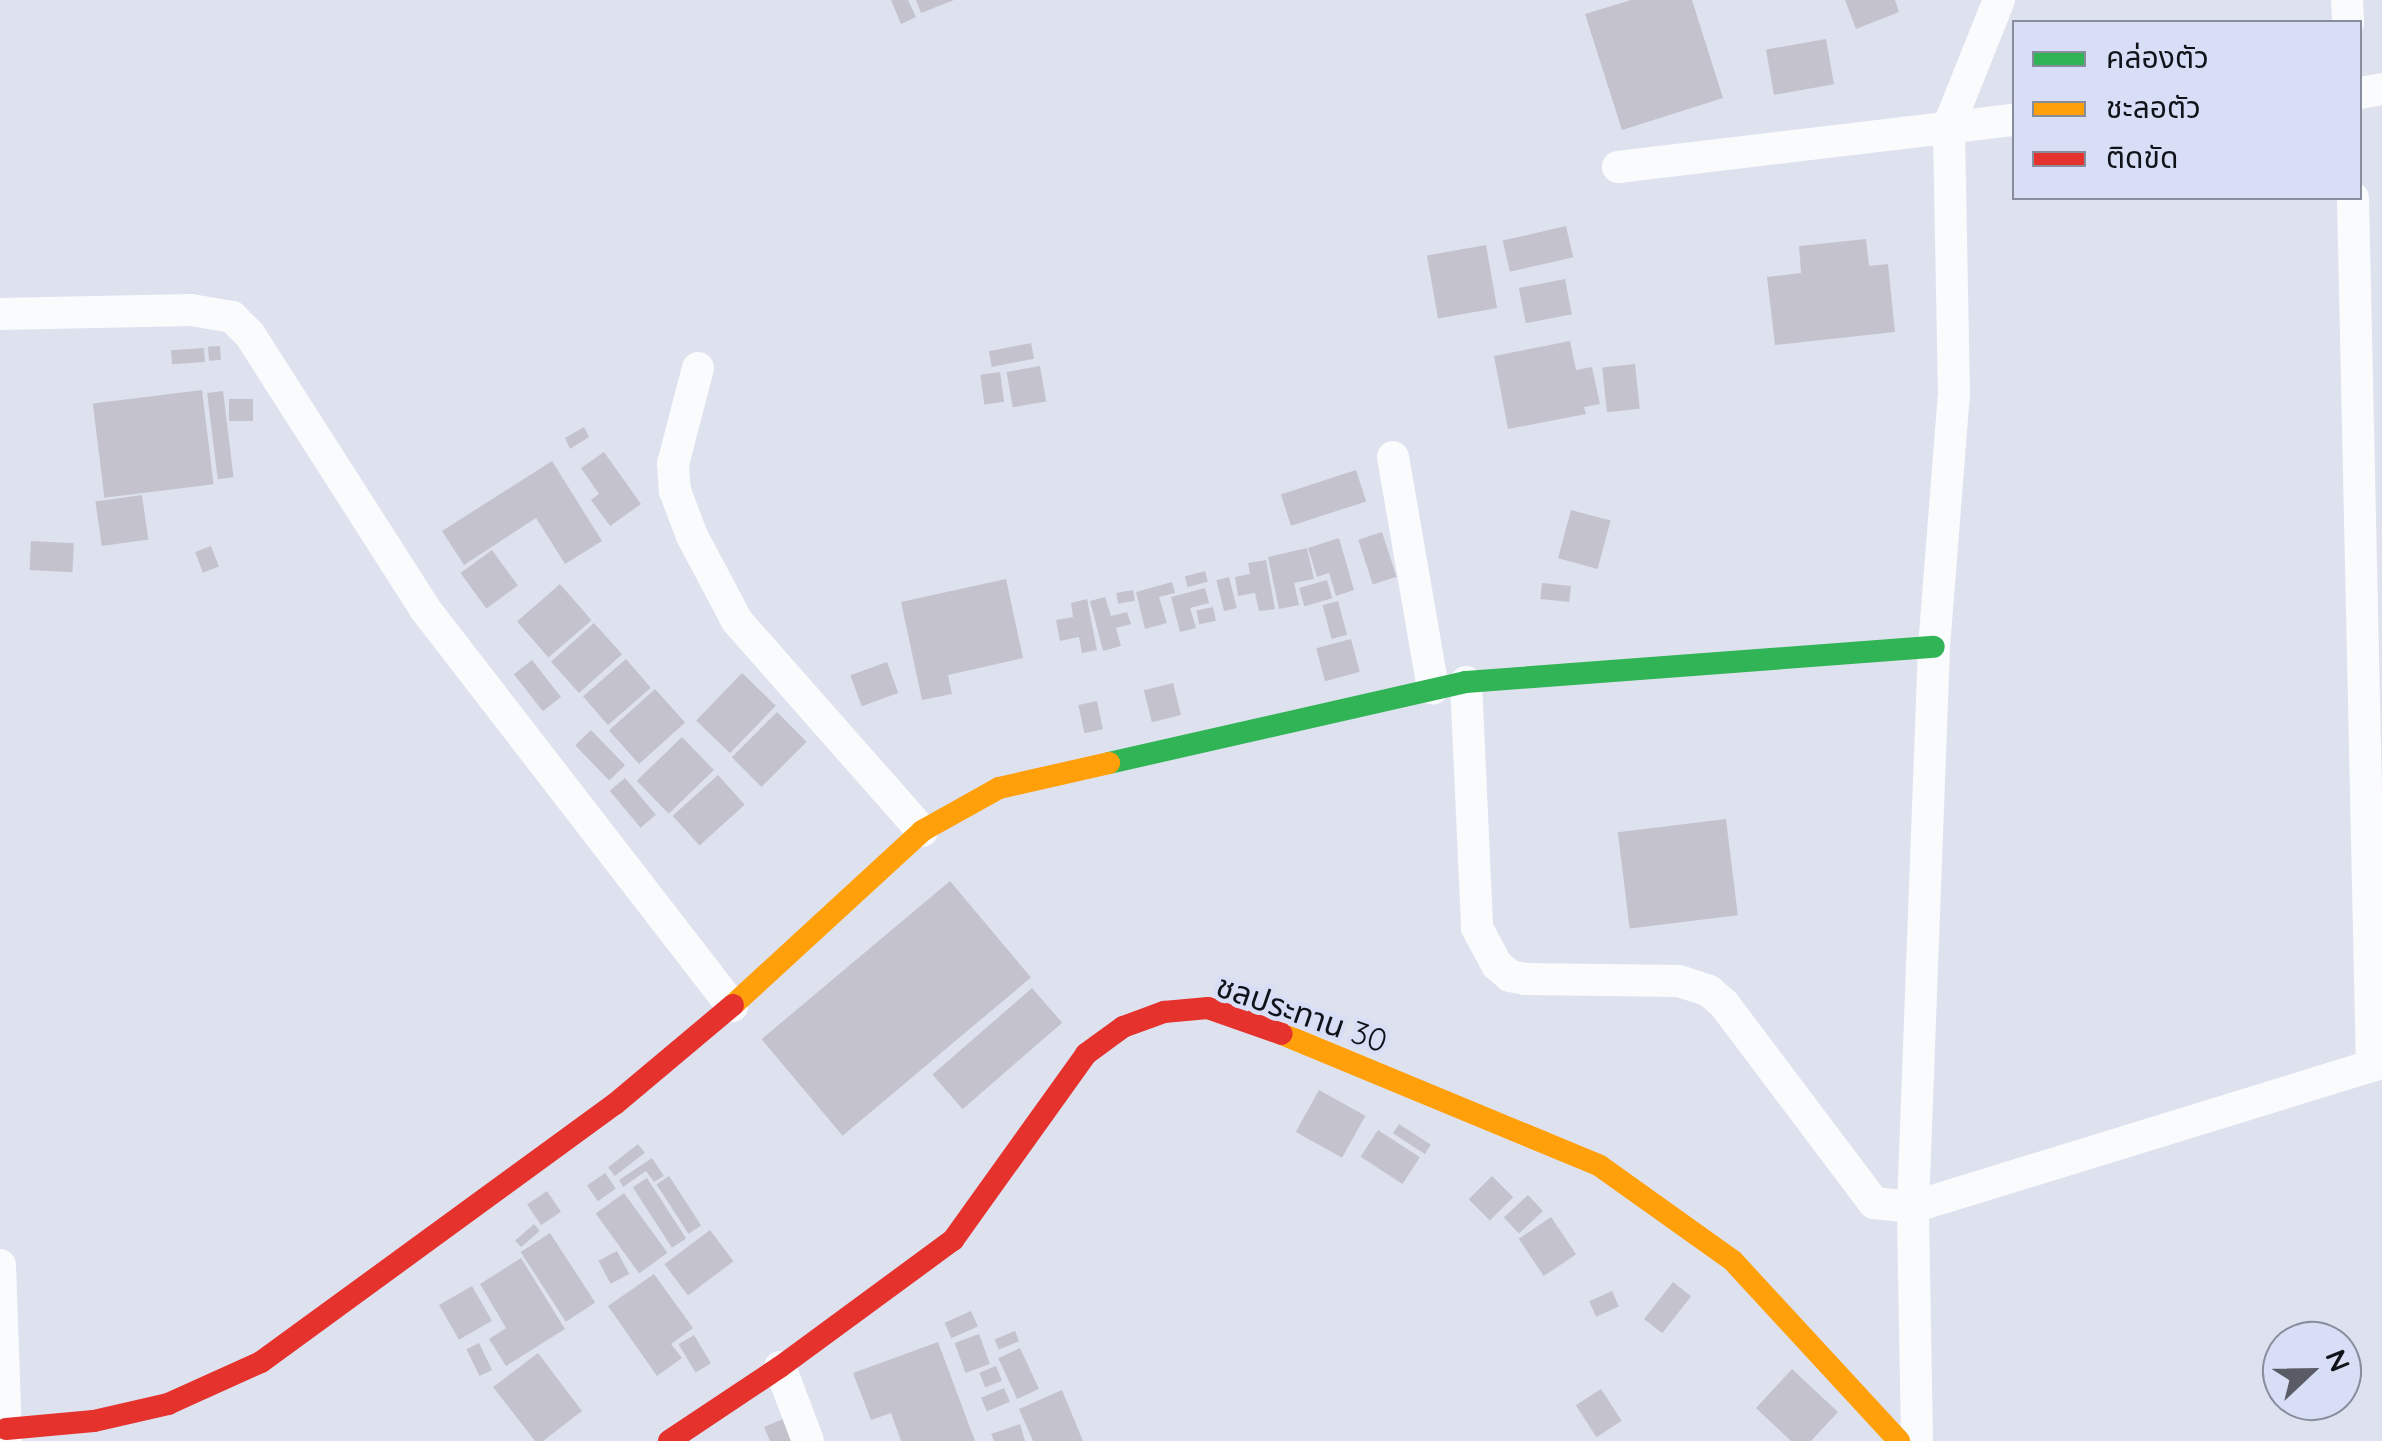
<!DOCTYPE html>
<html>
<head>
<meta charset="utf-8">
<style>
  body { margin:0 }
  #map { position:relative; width:2382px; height:1441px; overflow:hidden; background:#dee2ef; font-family:Quicksand,"Noto Sans Thai",sans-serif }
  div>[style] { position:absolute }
  .building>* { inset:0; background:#c4c3cd; transform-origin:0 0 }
  .street>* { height:32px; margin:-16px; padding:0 16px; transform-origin:16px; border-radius:16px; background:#fafbfd }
  .fast>* { height:22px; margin:-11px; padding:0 11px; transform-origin:11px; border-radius:11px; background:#30b455 }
  .slow>* { height:22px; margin:-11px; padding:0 11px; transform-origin:11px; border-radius:11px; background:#ff9f0a }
  .jam>* { height:22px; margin:-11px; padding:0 11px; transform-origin:11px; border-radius:11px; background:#e5322d }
  span { translate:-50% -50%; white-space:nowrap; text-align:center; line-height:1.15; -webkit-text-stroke:9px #d8def5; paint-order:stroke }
  .street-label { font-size:32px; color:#11131a }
  .legend { position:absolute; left:2012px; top:20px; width:350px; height:180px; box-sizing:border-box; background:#d8def5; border:2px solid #888d9d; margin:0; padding:12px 18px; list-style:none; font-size:30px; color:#11131a }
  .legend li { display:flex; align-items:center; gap:20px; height:50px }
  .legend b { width:50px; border:2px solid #888d9d }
  .north { position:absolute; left:2262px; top:1321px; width:100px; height:100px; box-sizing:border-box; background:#d8def5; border:2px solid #888d9d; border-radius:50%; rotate:68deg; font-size:28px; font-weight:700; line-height:40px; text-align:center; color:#11131a }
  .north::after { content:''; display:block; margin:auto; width:35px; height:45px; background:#595b65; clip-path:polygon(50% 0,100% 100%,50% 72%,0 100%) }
</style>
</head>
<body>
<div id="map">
  <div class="building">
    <div style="clip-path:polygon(891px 0,908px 0,916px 17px,901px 24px)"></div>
    <div style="clip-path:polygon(916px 0,954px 0,921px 13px)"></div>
    <div style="clip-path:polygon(1631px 0,1692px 0,1723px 98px,1622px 130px,1585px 14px)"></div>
    <div style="clip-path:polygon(1845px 0,1895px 0,1899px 12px,1856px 29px)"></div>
    <div style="left:1826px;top:39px;width:46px;height:61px;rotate:80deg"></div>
    <div style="left:1566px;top:226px;width:32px;height:65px;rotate:77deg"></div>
    <div style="clip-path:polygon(1866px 239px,1869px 266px,1888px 264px,1895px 332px,1775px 345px,1767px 277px,1801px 273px,1799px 246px)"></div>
    <div style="left:1486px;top:245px;width:64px;height:60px;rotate:80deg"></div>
    <div style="left:1565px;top:279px;width:36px;height:47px;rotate:79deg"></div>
    <div style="clip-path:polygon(1570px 341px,1576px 370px,1592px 367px,1600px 404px,1584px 407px,1586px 414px,1508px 429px,1494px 356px)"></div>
    <div style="left:1031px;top:343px;width:16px;height:43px;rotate:79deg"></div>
    <div style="left:220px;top:346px;width:14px;height:12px;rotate:86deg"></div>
    <div style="left:204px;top:348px;width:14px;height:33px;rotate:86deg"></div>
    <div style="left:1635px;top:364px;width:45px;height:33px;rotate:84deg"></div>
    <div style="left:1040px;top:366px;width:36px;height:34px;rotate:80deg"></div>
    <div style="left:1000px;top:372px;width:30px;height:20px;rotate:82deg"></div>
    <div style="left:202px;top:390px;width:95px;height:110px;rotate:83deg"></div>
    <div style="left:223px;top:391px;width:87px;height:16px;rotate:83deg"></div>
    <div style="left:229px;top:399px;width:24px;height:22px"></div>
    <div style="clip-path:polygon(584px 427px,589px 437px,570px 449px,565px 438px)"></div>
    <div style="clip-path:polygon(604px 452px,641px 504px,610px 526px,591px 500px,599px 494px,581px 468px)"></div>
    <div style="clip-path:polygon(552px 461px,602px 541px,565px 564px,536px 518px,464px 565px,442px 531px)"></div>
    <div style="left:1356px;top:470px;width:33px;height:79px;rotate:72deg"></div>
    <div style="left:142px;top:495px;width:45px;height:47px;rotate:82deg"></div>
    <div style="left:1571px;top:510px;width:41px;height:50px;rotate:15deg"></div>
    <div style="left:1382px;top:532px;width:47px;height:25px;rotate:72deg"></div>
    <div style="clip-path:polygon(1339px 538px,1354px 590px,1336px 596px,1329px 573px,1317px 577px,1308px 548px)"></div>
    <div style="left:31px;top:541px;width:43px;height:29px;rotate:3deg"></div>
    <div style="left:211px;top:546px;width:22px;height:17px;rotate:69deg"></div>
    <div style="clip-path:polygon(1307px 548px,1314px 579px,1294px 583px,1299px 605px,1279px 609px,1268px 557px)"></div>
    <div style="left:492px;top:550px;width:44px;height:39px;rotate:54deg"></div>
    <div style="clip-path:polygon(1266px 560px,1275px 609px,1259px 611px,1255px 593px,1238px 596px,1235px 577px,1250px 574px,1248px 563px)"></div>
    <div style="left:1205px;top:571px;width:11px;height:21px;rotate:75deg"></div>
    <div style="left:1229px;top:577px;width:32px;height:13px;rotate:76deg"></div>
    <div style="clip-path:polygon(1006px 579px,1023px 658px,948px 675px,952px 694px,922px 700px,901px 602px)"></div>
    <div style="left:1327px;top:580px;width:19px;height:29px;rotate:74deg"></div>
    <div style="clip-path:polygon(1172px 582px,1175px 593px,1159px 597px,1167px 623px,1145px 629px,1136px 592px)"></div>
    <div style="left:1542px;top:583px;width:29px;height:16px;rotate:6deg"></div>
    <div style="left:560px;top:584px;width:48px;height:57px;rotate:49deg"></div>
    <div style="clip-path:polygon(1205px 588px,1209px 603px,1190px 608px,1196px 628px,1180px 632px,1171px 597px)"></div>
    <div style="left:1133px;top:590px;width:11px;height:17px;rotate:80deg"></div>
    <div style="clip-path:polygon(1105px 597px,1111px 616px,1127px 612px,1131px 624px,1116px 628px,1121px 646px,1103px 651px,1090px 601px)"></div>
    <div style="clip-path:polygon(1087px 599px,1097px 650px,1082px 653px,1079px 637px,1060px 641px,1056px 620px,1073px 617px,1071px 603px)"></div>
    <div style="left:1338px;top:601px;width:35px;height:16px;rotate:75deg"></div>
    <div style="left:1213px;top:607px;width:14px;height:17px;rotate:78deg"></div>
    <div style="left:594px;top:623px;width:42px;height:58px;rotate:48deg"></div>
    <div style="left:1351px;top:639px;width:34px;height:36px;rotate:75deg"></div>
    <div style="left:626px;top:659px;width:38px;height:57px;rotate:49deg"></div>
    <div style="left:532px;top:660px;width:47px;height:23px;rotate:52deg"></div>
    <div style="left:887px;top:662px;width:33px;height:39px;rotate:70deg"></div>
    <div style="left:742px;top:673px;width:47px;height:66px;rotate:44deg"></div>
    <div style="left:1173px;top:683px;width:33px;height:30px;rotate:76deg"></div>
    <div style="left:655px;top:689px;width:45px;height:62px;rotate:48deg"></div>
    <div style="left:1097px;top:701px;width:29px;height:19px;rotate:78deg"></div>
    <div style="left:777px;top:712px;width:42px;height:64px;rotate:45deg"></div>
    <div style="left:591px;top:730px;width:49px;height:22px;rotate:46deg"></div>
    <div style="left:682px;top:737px;width:46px;height:63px;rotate:46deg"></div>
    <div style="left:718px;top:775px;width:40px;height:61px;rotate:48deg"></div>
    <div style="left:625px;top:778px;width:48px;height:20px;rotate:50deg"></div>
    <div style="left:1726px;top:819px;width:97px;height:109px;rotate:83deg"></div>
    <div style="left:950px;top:881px;width:126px;height:246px;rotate:50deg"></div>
    <div style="left:1032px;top:988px;width:46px;height:132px;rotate:49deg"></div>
    <div style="left:1319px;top:1090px;width:53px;height:48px;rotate:29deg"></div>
    <div style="left:1399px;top:1124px;width:38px;height:11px;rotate:33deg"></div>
    <div style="left:1378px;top:1130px;width:50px;height:32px;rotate:33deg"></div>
    <div style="left:638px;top:1144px;width:11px;height:38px;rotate:52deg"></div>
    <div style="clip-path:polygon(652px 1158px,664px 1176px,654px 1182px,646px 1171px,623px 1187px,619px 1180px)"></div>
    <div style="left:605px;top:1173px;width:19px;height:22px;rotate:55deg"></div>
    <div style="left:669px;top:1176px;width:59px;height:15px;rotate:57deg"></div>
    <div style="left:1492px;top:1176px;width:30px;height:33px;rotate:45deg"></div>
    <div style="left:647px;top:1178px;width:72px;height:17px;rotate:57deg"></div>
    <div style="left:547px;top:1191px;width:25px;height:24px;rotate:56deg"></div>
    <div style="left:624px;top:1193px;width:74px;height:35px;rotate:54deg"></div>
    <div style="left:1528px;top:1195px;width:22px;height:33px;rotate:47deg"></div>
    <div style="left:1551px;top:1217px;width:45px;height:39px;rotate:56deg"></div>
    <div style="left:534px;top:1224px;width:9px;height:25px;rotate:49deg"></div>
    <div style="left:710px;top:1230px;width:39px;height:57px;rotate:53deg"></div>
    <div style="left:550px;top:1233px;width:83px;height:35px;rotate:57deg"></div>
    <div style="left:617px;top:1251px;width:26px;height:21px;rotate:62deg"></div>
    <div style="clip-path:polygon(521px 1258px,565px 1329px,506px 1366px,489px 1339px,506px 1328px,480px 1284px)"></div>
    <div style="clip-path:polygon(654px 1274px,693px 1328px,671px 1344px,682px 1358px,657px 1376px,608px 1306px)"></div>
    <div style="left:1673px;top:1282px;width:23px;height:47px;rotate:38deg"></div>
    <div style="left:472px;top:1286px;width:40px;height:38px;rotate:60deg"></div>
    <div style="left:1612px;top:1291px;width:17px;height:25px;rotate:66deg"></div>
    <div style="left:971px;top:1311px;width:17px;height:29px;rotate:66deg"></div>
    <div style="left:1015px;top:1331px;width:11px;height:22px;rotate:68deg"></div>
    <div style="left:979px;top:1334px;width:32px;height:26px;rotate:70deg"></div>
    <div style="left:694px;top:1335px;width:33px;height:18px;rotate:59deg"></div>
    <div style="clip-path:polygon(938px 1342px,975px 1441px,901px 1441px,891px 1413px,871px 1420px,853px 1373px)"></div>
    <div style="left:479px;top:1343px;width:30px;height:14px;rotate:64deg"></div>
    <div style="left:1020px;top:1348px;width:45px;height:24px;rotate:65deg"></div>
    <div style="clip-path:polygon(538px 1353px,582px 1411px,543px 1441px,535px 1441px,493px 1387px)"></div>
    <div style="left:996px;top:1366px;width:16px;height:18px;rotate:68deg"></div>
    <div style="clip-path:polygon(1792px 1369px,1838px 1412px,1811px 1441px,1791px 1441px,1756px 1408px)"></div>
    <div style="left:1004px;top:1388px;width:15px;height:25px;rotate:67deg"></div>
    <div style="left:1601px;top:1389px;width:38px;height:30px;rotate:57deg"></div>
    <div style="clip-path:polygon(1062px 1390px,1083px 1441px,1033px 1441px,1019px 1409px)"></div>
    <div style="clip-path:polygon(790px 1416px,801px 1441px,770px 1441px,764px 1427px)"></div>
    <div style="clip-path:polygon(1020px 1424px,1025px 1441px,994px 1441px,991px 1434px)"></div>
  </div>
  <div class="street">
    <div style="left:2347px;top:0;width:22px;rotate:87deg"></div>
    <div style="left:2360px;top:93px;width:22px;rotate:-10deg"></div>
    <div style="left:1618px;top:167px;width:399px;rotate:-6.8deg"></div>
    <div style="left:2353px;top:198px;width:868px;rotate:88.75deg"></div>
    <div style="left:0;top:314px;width:191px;rotate:-1.2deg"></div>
    <div style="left:191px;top:310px;width:42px;rotate:9.7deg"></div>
    <div style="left:232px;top:317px;width:25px;rotate:45deg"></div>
    <div style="left:250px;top:335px;width:325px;rotate:57.4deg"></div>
    <div style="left:425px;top:609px;width:502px;rotate:52.29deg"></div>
    <div style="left:698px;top:368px;width:99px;rotate:104.6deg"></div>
    <div style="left:673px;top:464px;width:27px;rotate:86deg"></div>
    <div style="left:675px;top:491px;width:48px;rotate:69.3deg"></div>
    <div style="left:692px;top:536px;width:96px;rotate:62.1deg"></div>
    <div style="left:737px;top:621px;width:280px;rotate:48.6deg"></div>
    <div style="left:1393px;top:457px;width:235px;rotate:80.2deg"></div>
    <div style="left:1466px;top:682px;width:246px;rotate:87.4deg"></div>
    <div style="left:1477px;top:928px;width:42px;rotate:61.6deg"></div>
    <div style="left:1497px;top:965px;width:17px;rotate:40deg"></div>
    <div style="left:1510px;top:976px;width:15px;rotate:11deg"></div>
    <div style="left:1525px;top:979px;width:154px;rotate:0.7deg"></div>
    <div style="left:1679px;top:981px;width:32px;rotate:18deg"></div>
    <div style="left:1709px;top:991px;width:20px;rotate:41deg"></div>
    <div style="left:1724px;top:1004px;width:249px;rotate:53deg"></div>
    <div style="left:1874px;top:1203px;width:39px;rotate:6deg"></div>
    <div style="left:1913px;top:1207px;width:491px;rotate:-17.1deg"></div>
    <div style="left:0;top:1265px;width:176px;rotate:88deg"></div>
    <div style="left:780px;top:1367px;width:79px;rotate:69.3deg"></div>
    <div style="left:1917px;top:1441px;width:234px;rotate:-91deg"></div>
    <div style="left:1913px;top:1207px;width:560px;rotate:-87.85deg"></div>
    <div style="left:1934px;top:647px;width:254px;rotate:-85.5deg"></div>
    <div style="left:1954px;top:394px;width:269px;rotate:-91.1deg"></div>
    <div style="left:1949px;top:125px;width:135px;rotate:-68.2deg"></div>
  </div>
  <div class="fast">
    <div style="left:1109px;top:763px;width:366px;rotate:-12.8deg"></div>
    <div style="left:1466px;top:682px;width:469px;rotate:-4.3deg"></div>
  </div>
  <div class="slow">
    <div style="left:733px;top:1005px;width:257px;rotate:-42.6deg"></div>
    <div style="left:922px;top:831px;width:88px;rotate:-29.2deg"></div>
    <div style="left:999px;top:788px;width:113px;rotate:-12.8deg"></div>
    <div style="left:1282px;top:1034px;width:344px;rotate:22.5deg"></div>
    <div style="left:1600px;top:1166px;width:163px;rotate:35.5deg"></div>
    <div style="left:1733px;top:1261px;width:245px;rotate:47.3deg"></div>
  </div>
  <div class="jam">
    <div style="left:6px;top:1429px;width:88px;rotate:-5.2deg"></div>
    <div style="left:94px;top:1421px;width:76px;rotate:-12.9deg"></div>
    <div style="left:168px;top:1404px;width:102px;rotate:-24.3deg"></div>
    <div style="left:261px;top:1362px;width:438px;rotate:-36.1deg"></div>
    <div style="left:615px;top:1104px;width:154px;rotate:-40deg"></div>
    <div style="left:669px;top:1441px;width:133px;rotate:-33.7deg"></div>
    <div style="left:780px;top:1367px;width:215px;rotate:-36.3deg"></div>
    <div style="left:953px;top:1240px;width:229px;rotate:-54.4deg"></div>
    <div style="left:1086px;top:1054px;width:46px;rotate:-36.1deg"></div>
    <div style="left:1123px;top:1027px;width:44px;rotate:-20.1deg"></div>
    <div style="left:1164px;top:1012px;width:44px;rotate:-5.2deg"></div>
    <div style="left:1208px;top:1008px;width:78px;rotate:19.4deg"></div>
  </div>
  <div class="street-label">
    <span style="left:1302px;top:1013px;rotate:19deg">ชลประทาน 30</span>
  </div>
  <ul class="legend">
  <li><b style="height:12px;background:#30b455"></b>คล่องตัว</li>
  <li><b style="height:12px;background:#ff9f0a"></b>ชะลอตัว</li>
  <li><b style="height:12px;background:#e5322d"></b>ติดขัด</li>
  </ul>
  <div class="north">N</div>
</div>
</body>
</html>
